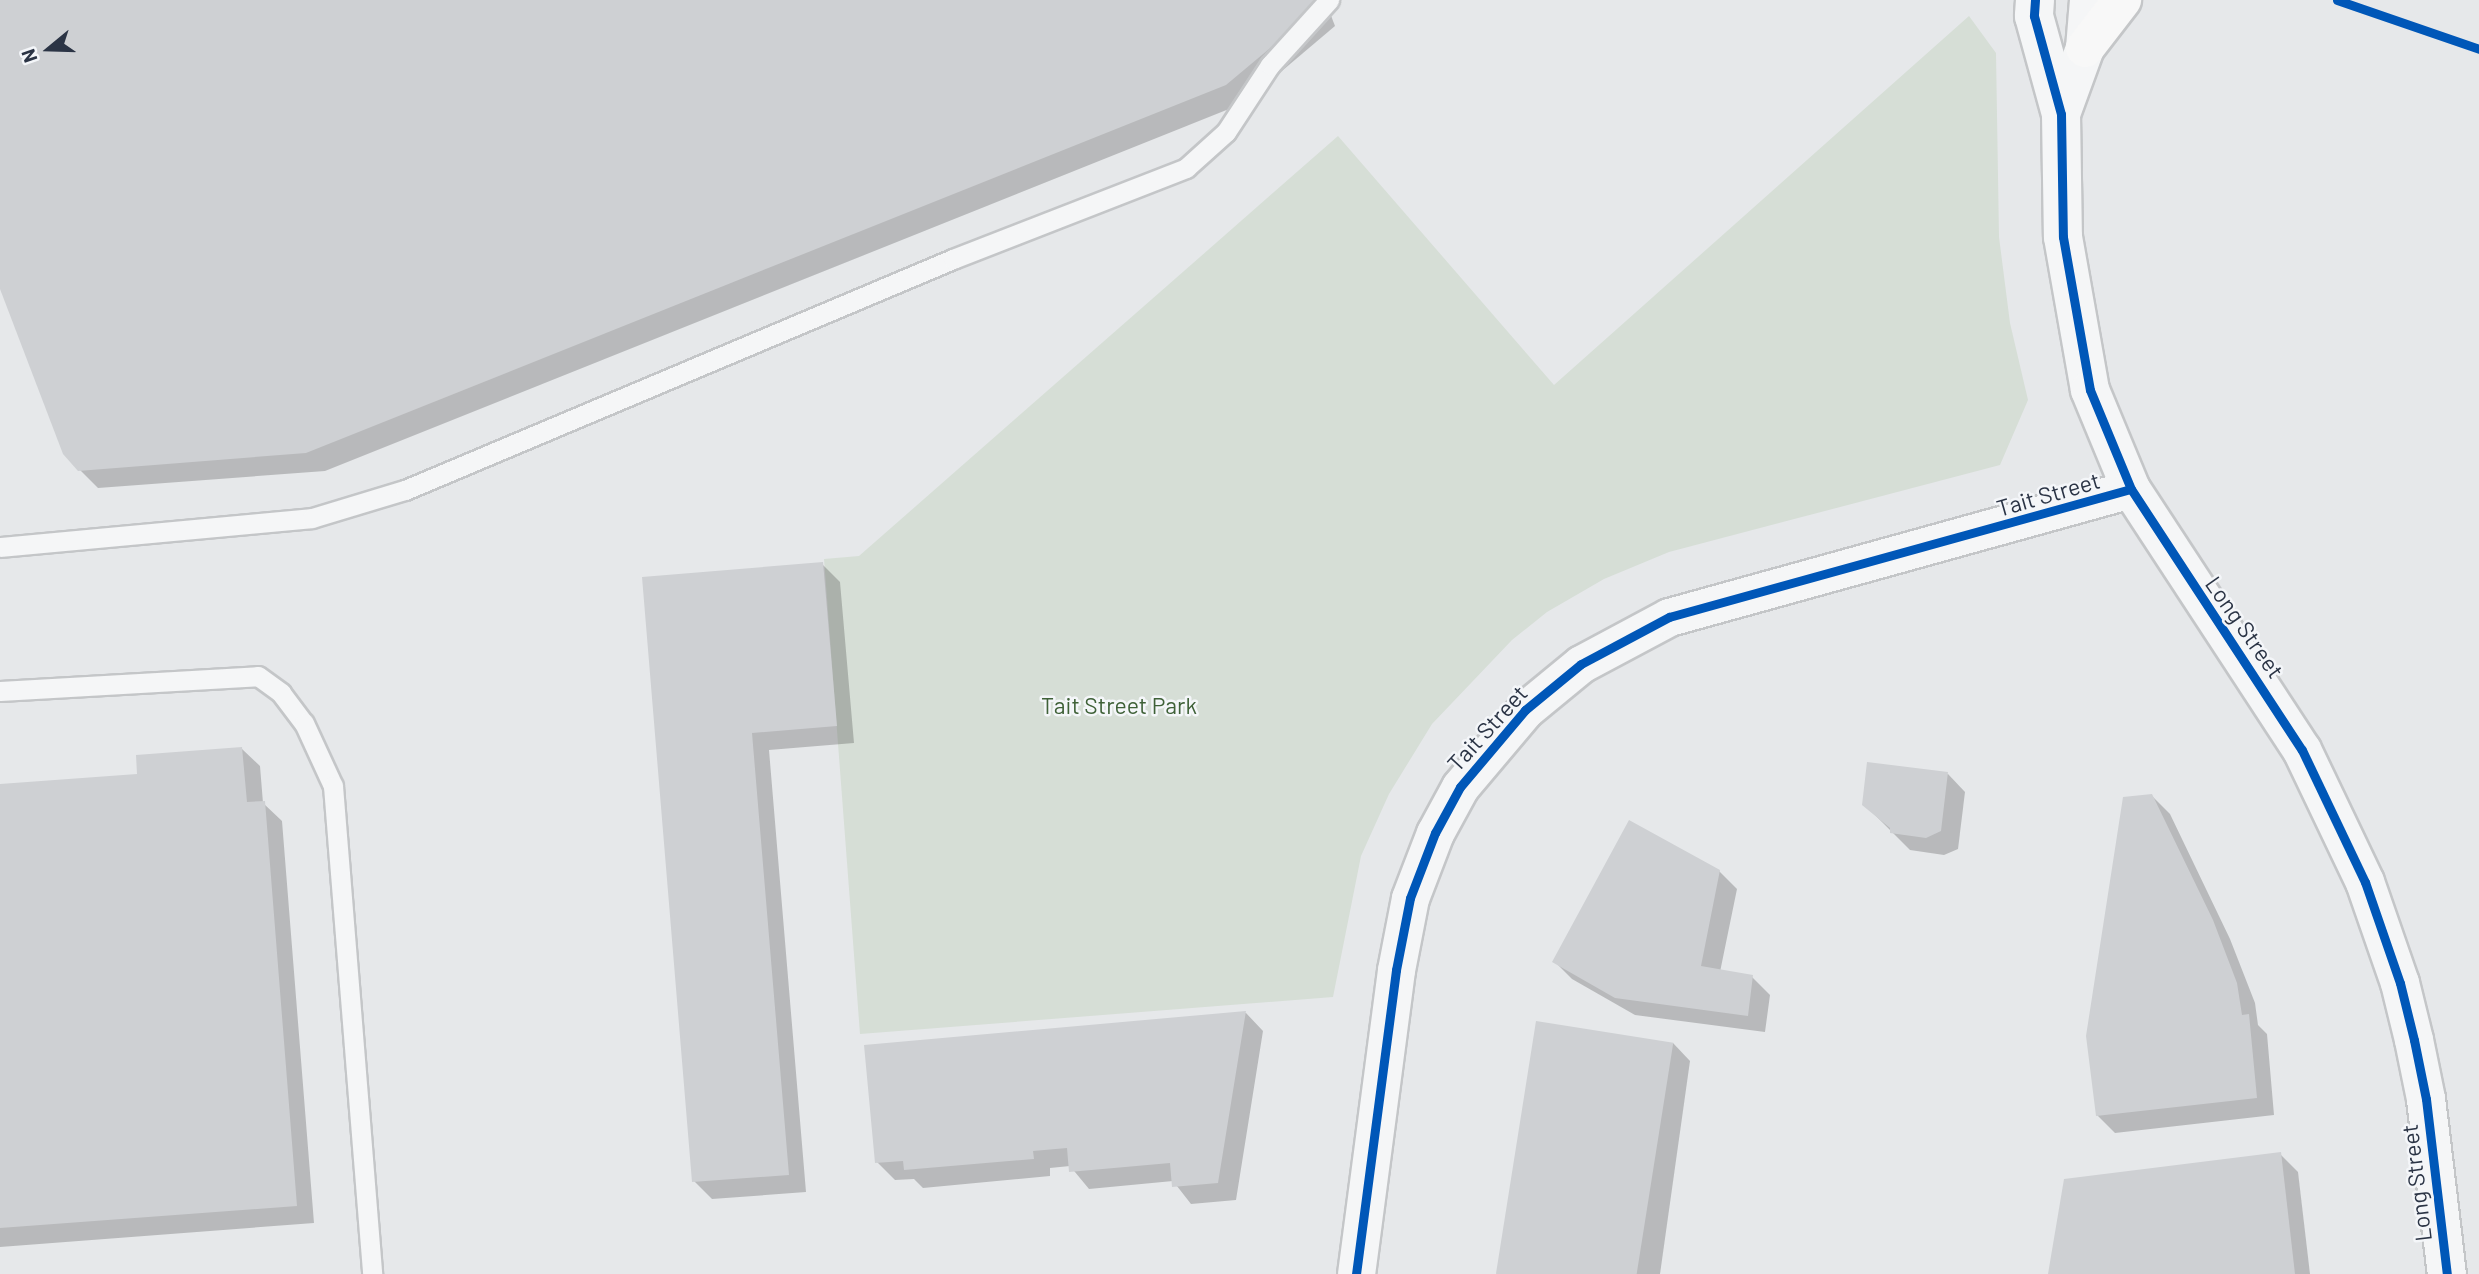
<!DOCTYPE html>
<html>
<head>
<meta charset="utf-8">
<style>
  body { margin:0 }
  #map { position:relative; width:2479px; height:1274px; overflow:hidden; background:#e6e8ea; font-family:Barlow,sans-serif }
  div>[style] { position:absolute }
  .green>* { inset:0; background:#d6ded6 }
  .shadow>* { inset:0; background:#0003 }
  .building>* { inset:0; background:#ced0d3; transform-origin:0 0 }
  .roads { filter:drop-shadow(2px 0 #c4c6c8) drop-shadow(-2px 0 #c4c6c8) drop-shadow(0 2px #c4c6c8) drop-shadow(0 -2px #c4c6c8) }
  .service>* { height:19px; margin:-9.5px; padding:0 9.5px; transform-origin:9.5px; border-radius:9.5px; background:#f5f6f7 }
  .minor>* { height:37px; margin:-18.5px; padding:0 18.5px; transform-origin:18.5px; border-radius:18.5px; background:#f5f6f7 }
  .tertiary>* { height:38px; margin:-19px; padding:0 19px; transform-origin:19px; border-radius:19px; background:#f5f6f7 }
  .trunk>* { height:38px; margin:-19px; padding:0 19px; transform-origin:19px; border-radius:19px; background:#f8f8f8 }
  .cycleway>* { height:9px; margin:-4.5px; padding:0 4.5px; transform-origin:4.5px; border-radius:4.5px; background:#0057b8 }
  span { translate:-50% -50%; white-space:nowrap; text-align:center; line-height:1.15; -webkit-text-stroke:5px #f4f6f9; paint-order:stroke }
  .street-label { font-size:23px; color:#2b3445 }
  .park-label { font-size:23px; color:#3f6138 }
  .north { position:absolute; left:14px; top:14px; width:70px; height:70px; -webkit-text-stroke:5px #f4f6f9; paint-order:stroke; rotate:251deg; font-size:19px; font-weight:700; line-height:28px; text-align:center; color:#2b3445 }
  .north::after { content:''; display:block; margin:auto; width:24px; height:32px; background:#2b3445; clip-path:polygon(50% 0,100% 100%,50% 72%,0 100%) }
</style>
</head>
<body>
<div id="map">
  <div class="green">
    <div style="clip-path:polygon(1969px 16px,1996px 53px,1999px 237px,2010px 323px,2028px 400px,2000px 465px,1669px 552px,1604px 579px,1547px 612px,1512px 640px,1432px 724px,1389px 794px,1361px 856px,1333px 997px,860px 1034px,824px 559px,859px 556px,1338px 136px,1554px 385px)"></div>
  </div>
  <div class="shadow">
    <div style="clip-path:polygon(0 0,1325px 0,1335px 26px,1244px 103px,325px 471px,98px 488px,80px 470px,0 284px)"></div>
    <div style="clip-path:polygon(822px 564px,840px 582px,854px 743px,769px 750px,806px 1192px,712px 1199px,694px 1181px,644px 578px)"></div>
    <div style="clip-path:polygon(242px 749px,260px 766px,263px 803px,282px 821px,314px 1223px,0 1247px,0 786px,139px 776px)"></div>
    <div style="clip-path:polygon(1948px 774px,1965px 792px,1958px 849px,1944px 855px,1910px 850px,1864px 804px)"></div>
    <div style="clip-path:polygon(2152px 796px,2170px 814px,2230px 939px,2255px 1003px,2258px 1025px,2267px 1034px,2274px 1115px,2115px 1133px,2097px 1115px)"></div>
    <div style="clip-path:polygon(1719px 871px,1737px 889px,1720px 972px,1752px 977px,1770px 995px,1765px 1032px,1635px 1015px,1572px 979px,1554px 961px)"></div>
    <div style="clip-path:polygon(1246px 1013px,1263px 1031px,1236px 1200px,1191px 1204px,1173px 1181px,1089px 1189px,1070px 1166px,1050px 1168px,1050px 1176px,923px 1188px,914px 1179px,895px 1180px,877px 1162px,866px 1047px)"></div>
    <div style="clip-path:polygon(1673px 1043px,1690px 1061px,1660px 1274px,1501px 1274px)"></div>
    <div style="clip-path:polygon(2280px 1154px,2298px 1172px,2310px 1274px,2049px 1274px)"></div>
  </div>
  <div class="building">
    <div style="clip-path:polygon(0 0,1315px 0,1318px 8px,1226px 85px,306px 453px,78px 471px,63px 454px,0 289px)"></div>
    <div style="clip-path:polygon(823px 562px,837px 726px,752px 733px,789px 1175px,692px 1182px,642px 577px)"></div>
    <div style="clip-path:polygon(242px 747px,247px 802px,265px 801px,297px 1206px,0 1228px,0 784px,137px 774px,136px 755px)"></div>
    <div style="clip-path:polygon(1867px 762px,1948px 772px,1941px 831px,1926px 838px,1890px 833px,1890px 828px,1862px 805px)"></div>
    <div style="clip-path:polygon(2152px 794px,2213px 920px,2237px 983px,2242px 1015px,2249px 1014px,2257px 1098px,2096px 1116px,2086px 1036px,2123px 797px)"></div>
    <div style="clip-path:polygon(1629px 820px,1720px 870px,1701px 966px,1753px 975px,1748px 1016px,1615px 998px,1552px 962px)"></div>
    <div style="clip-path:polygon(1246px 1011px,1218px 1183px,1172px 1187px,1170px 1163px,1069px 1172px,1067px 1148px,1033px 1151px,1034px 1159px,904px 1170px,903px 1161px,875px 1163px,864px 1045px)"></div>
    <div style="left:1536px;top:1021px;width:139px;height:256px;rotate:9deg"></div>
    <div style="clip-path:polygon(2281px 1152px,2295px 1274px,2048px 1274px,2064px 1179px)"></div>
  </div>
  <div class="roads">
    <div class="service">
      <div style="left:0;top:547px;width:313px;rotate:-5.3deg"></div>
      <div style="left:312px;top:518px;width:97px;rotate:-16.8deg"></div>
      <div style="left:405px;top:490px;width:595px;rotate:-22.86deg"></div>
      <div style="left:953px;top:259px;width:250px;rotate:-21.3deg"></div>
      <div style="left:1186px;top:168px;width:54px;rotate:-42deg"></div>
      <div style="left:1226px;top:132px;width:80px;rotate:-56.7deg"></div>
      <div style="left:1270px;top:65px;width:88px;rotate:-47.8deg"></div>
      <div style="left:0;top:691px;width:258px;rotate:-3.3deg"></div>
      <div style="left:258px;top:676px;width:29px;rotate:36deg"></div>
      <div style="left:281px;top:693px;width:38px;rotate:53deg"></div>
      <div style="left:304px;top:723px;width:69px;rotate:65.3deg"></div>
      <div style="left:333px;top:786px;width:490px;rotate:85.4deg"></div>
    </div>
    <div class="minor">
      <div style="left:1356px;top:1274px;width:307px;rotate:-82.5deg"></div>
      <div style="left:1396px;top:970px;width:73px;rotate:-79deg"></div>
      <div style="left:1410px;top:898px;width:70px;rotate:-69deg"></div>
      <div style="left:1435px;top:833px;width:52px;rotate:-61.5deg"></div>
      <div style="left:1460px;top:787px;width:101px;rotate:-49.8deg"></div>
      <div style="left:1525px;top:710px;width:72px;rotate:-39.4deg"></div>
      <div style="left:1581px;top:664px;width:100px;rotate:-28.1deg"></div>
      <div style="left:1669px;top:617px;width:479px;rotate:-15.5deg"></div>
    </div>
    <div class="tertiary">
      <div style="left:2035px;top:0;width:16px;rotate:94deg"></div>
      <div style="left:2034px;top:16px;width:102px;rotate:74.6deg"></div>
      <div style="left:2061px;top:114px;width:123px;rotate:89.1deg"></div>
      <div style="left:2063px;top:237px;width:155px;rotate:80deg"></div>
      <div style="left:2090px;top:390px;width:107px;rotate:67.5deg"></div>
      <div style="left:2131px;top:489px;width:312px;rotate:56.8deg"></div>
      <div style="left:2302px;top:750px;width:146px;rotate:64.5deg"></div>
      <div style="left:2365px;top:882px;width:107px;rotate:70.9deg"></div>
      <div style="left:2400px;top:983px;width:59px;rotate:76.2deg"></div>
      <div style="left:2414px;top:1040px;width:60px;rotate:78.5deg"></div>
      <div style="left:2426px;top:1099px;width:176px;rotate:83.2deg"></div>
      <div style="left:2061px;top:114px;width:70px;rotate:-70deg"></div>
      <div style="left:2085px;top:48px;width:48px;rotate:-85.2deg"></div>
    </div>
    <div class="trunk">
      <div style="left:2085px;top:48px;width:61px;rotate:-52.4deg"></div>
    </div>
  </div>
  <div class="cycleway">
    <div style="left:2035px;top:0;width:16px;rotate:94deg"></div>
    <div style="left:2034px;top:16px;width:102px;rotate:74.6deg"></div>
    <div style="left:2061px;top:114px;width:123px;rotate:89.1deg"></div>
    <div style="left:2063px;top:237px;width:155px;rotate:80deg"></div>
    <div style="left:2090px;top:390px;width:107px;rotate:67.5deg"></div>
    <div style="left:2131px;top:489px;width:312px;rotate:56.8deg"></div>
    <div style="left:2302px;top:750px;width:146px;rotate:64.5deg"></div>
    <div style="left:2365px;top:882px;width:107px;rotate:70.9deg"></div>
    <div style="left:2400px;top:983px;width:59px;rotate:76.2deg"></div>
    <div style="left:2414px;top:1040px;width:60px;rotate:78.5deg"></div>
    <div style="left:2426px;top:1099px;width:176px;rotate:83.2deg"></div>
    <div style="left:2337px;top:0;width:150px;rotate:19deg"></div>
    <div style="left:1356px;top:1274px;width:307px;rotate:-82.5deg"></div>
    <div style="left:1396px;top:970px;width:73px;rotate:-79deg"></div>
    <div style="left:1410px;top:898px;width:70px;rotate:-69deg"></div>
    <div style="left:1435px;top:833px;width:52px;rotate:-61.5deg"></div>
    <div style="left:1460px;top:787px;width:101px;rotate:-49.8deg"></div>
    <div style="left:1525px;top:710px;width:72px;rotate:-39.4deg"></div>
    <div style="left:1581px;top:664px;width:100px;rotate:-28.1deg"></div>
    <div style="left:1669px;top:617px;width:479px;rotate:-15.5deg"></div>
  </div>
  <div class="street-label">
    <span style="left:2048px;top:494px;rotate:-16deg">Tait Street</span>
    <span style="left:2245px;top:627px;rotate:55deg">Long Street</span>
    <span style="left:1487px;top:728px;rotate:-48deg">Tait Street</span>
    <span style="left:2416px;top:1183px;rotate:-97deg">Long Street</span>
  </div>
  <div class="park-label">
    <span style="left:1119px;top:705px">Tait Street Park</span>
  </div>
  <div class="north">N</div>
</div>
</body>
</html>
